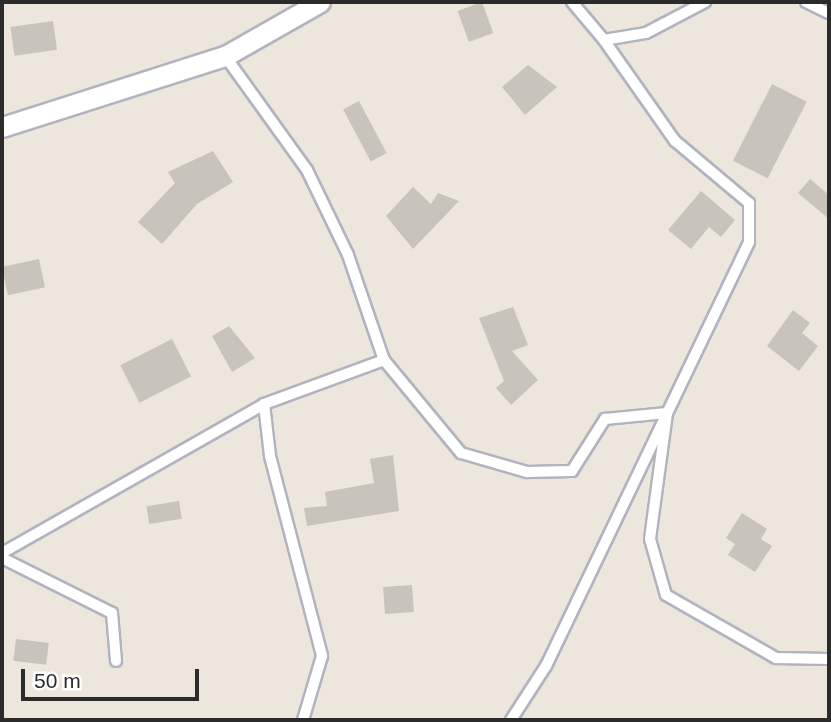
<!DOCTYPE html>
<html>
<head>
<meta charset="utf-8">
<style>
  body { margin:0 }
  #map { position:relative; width:831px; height:722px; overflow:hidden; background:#ece6dd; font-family:Helvetica,sans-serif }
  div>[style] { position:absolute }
  .building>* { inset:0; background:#c8c4bb; transform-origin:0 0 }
  .roads { filter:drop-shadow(2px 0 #b1b3be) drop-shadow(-2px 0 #b1b3be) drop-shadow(0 2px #b1b3be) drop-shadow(0 -2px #b1b3be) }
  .service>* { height:10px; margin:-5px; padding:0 5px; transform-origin:5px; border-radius:5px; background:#fff }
  .minor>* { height:19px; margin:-9.5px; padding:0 9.5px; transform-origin:9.5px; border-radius:9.5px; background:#fff }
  span { translate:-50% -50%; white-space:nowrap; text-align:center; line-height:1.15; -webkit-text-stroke:5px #fff; paint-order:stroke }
  .frame { position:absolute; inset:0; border:4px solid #2b2b2b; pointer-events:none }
  .scale { position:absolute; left:21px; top:669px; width:178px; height:32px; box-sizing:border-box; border:4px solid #2b2b2b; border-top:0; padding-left:9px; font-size:21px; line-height:24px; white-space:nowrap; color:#2b2b2b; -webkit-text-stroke:5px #fff; paint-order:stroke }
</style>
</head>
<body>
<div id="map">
  <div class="building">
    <div style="left:482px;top:2px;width:33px;height:26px;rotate:70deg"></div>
    <div style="left:53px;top:21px;width:29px;height:43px;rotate:82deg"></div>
    <div style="clip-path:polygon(528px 65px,557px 87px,525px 115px,502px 87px)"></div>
    <div style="left:772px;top:84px;width:39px;height:86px;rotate:27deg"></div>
    <div style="left:359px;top:101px;width:59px;height:18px;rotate:62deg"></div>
    <div style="clip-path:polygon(213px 151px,233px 182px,197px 204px,162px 244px,138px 222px,175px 183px,168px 172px)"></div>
    <div style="clip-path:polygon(810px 179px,829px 195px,829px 219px,798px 193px)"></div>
    <div style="clip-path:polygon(413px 187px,431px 204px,438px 193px,459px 201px,413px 249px,386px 216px)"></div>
    <div style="clip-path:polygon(701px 191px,735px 220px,721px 237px,709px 227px,691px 249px,668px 230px)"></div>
    <div style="left:39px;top:259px;width:29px;height:38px;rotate:78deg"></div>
    <div style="clip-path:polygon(513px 307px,528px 345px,512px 351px,538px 380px,511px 405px,496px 388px,504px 381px,479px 318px)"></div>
    <div style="clip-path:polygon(793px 310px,810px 323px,802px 333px,818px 346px,799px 371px,767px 346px)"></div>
    <div style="clip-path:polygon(229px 326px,255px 358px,232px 372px,212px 336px)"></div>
    <div style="left:172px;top:339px;width:42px;height:58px;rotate:63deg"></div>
    <div style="clip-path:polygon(393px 455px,399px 511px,307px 526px,304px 508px,327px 506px,325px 492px,374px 483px,370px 459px)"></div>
    <div style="left:179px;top:501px;width:18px;height:33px;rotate:81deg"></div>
    <div style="clip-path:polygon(742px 513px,767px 529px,761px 539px,772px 546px,755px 572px,728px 555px,735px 544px,726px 538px)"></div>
    <div style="left:412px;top:585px;width:27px;height:29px;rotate:86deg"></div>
    <div style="left:16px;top:639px;width:33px;height:22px;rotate:7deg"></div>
  </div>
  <div class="roads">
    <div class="service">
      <div style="left:572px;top:2px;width:50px;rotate:49.9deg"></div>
      <div style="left:604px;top:40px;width:43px;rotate:-9.5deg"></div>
      <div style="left:646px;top:33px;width:67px;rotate:-27.7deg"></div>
      <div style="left:806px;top:2px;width:25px;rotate:26deg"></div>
      <div style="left:225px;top:56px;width:140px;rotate:54.3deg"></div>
      <div style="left:307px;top:170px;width:94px;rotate:64.2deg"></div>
      <div style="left:348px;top:255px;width:111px;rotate:71.1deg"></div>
      <div style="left:384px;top:360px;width:121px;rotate:50.4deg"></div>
      <div style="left:461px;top:453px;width:69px;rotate:16.1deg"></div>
      <div style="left:527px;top:472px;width:45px;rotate:-1.3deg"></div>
      <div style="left:572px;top:471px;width:62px;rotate:-57.6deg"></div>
      <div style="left:605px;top:419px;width:62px;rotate:-5.5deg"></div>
      <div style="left:667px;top:413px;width:127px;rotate:97.7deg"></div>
      <div style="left:650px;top:539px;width:58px;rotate:74.1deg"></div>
      <div style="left:666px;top:595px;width:127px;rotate:29.8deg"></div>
      <div style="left:776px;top:658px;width:53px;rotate:1.1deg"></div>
      <div style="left:264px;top:404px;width:52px;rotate:83.4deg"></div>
      <div style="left:270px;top:456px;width:207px;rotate:75.4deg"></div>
      <div style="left:322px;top:656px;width:67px;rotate:106.5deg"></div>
      <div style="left:2px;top:553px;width:301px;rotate:-29.6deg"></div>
      <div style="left:264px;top:404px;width:128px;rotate:-20.1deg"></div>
      <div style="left:2px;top:558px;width:123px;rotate:26.6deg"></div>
      <div style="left:112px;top:613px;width:48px;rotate:85.2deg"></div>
      <div style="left:511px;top:720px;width:64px;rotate:-57.1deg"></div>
      <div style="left:546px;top:666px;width:470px;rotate:-64.4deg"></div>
      <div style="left:749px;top:242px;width:39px;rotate:-90deg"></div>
      <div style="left:749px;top:203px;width:97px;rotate:-140deg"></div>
      <div style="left:675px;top:141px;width:123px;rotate:-125.1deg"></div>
    </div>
    <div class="minor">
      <div style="left:2px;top:127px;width:234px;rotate:-17.7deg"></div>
      <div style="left:225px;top:56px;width:109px;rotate:-29.6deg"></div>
    </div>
  </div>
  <div class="frame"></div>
  <div class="scale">50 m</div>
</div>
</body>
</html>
